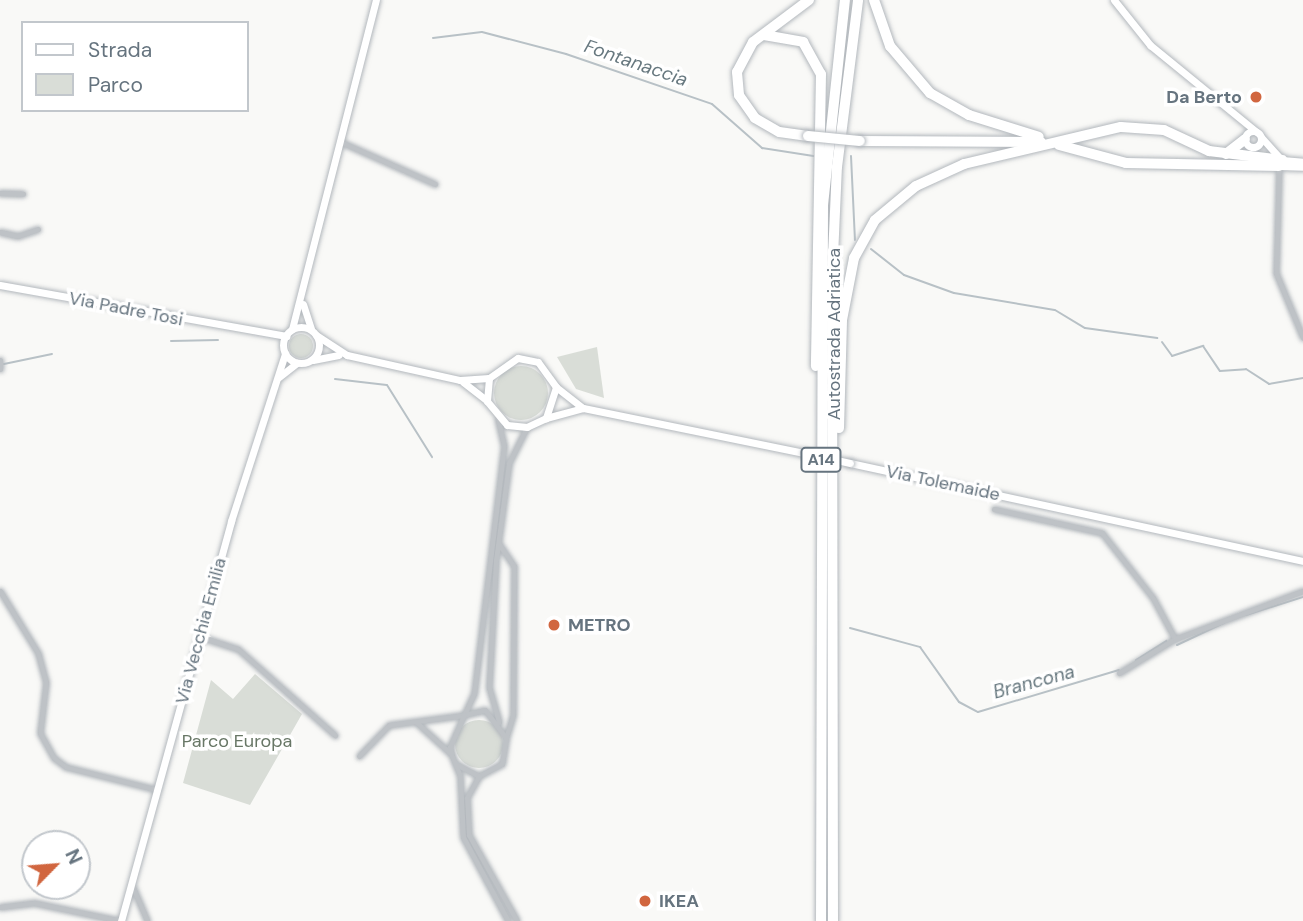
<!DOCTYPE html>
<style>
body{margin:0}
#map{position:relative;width:1303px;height:921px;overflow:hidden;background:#f9f9f7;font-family:"DM Sans",sans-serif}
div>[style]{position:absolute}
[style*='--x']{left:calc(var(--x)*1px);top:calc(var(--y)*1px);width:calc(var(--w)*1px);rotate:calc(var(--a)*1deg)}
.green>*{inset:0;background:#d9ddd7}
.round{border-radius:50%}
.stream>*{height:2px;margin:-1px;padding:0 1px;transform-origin:1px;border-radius:1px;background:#b8c1c6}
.roads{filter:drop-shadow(0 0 2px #b3b8bd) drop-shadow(0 0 2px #b3b8bd)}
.street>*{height:5px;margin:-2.5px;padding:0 2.5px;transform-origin:2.5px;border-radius:2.5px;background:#bec2c6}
.secondary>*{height:7px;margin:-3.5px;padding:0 3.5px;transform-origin:3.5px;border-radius:3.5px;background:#fff}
.secondary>.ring{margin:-3.5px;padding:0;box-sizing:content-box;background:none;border:7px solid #fff;border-radius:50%}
.highway>*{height:10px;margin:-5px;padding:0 5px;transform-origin:5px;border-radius:5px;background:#fff}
.bridges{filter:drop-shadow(0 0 2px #b3b8bd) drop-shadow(0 0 2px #b3b8bd)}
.secondary-bridge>*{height:7px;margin:-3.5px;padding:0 3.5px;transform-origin:3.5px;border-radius:3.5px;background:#fff}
.highway-bridge>*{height:10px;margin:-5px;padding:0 5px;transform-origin:5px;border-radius:5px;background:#fff}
.dots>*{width:19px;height:19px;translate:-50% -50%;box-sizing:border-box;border:4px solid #fff;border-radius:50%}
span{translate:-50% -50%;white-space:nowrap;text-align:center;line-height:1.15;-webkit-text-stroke:7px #fff;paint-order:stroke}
.shield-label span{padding:2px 5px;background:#fff;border:2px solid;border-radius:5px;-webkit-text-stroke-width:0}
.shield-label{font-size:16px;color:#66747f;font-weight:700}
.poi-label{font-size:18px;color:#66747f;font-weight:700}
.right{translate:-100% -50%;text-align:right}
.left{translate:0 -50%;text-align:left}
.street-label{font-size:18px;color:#66747f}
.park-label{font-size:18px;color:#687766}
.water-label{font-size:19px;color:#67787f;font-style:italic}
.legend{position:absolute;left:21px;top:21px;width:228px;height:91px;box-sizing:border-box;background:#fff;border:2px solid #c2c7cc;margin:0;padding:9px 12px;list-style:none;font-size:21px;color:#66747f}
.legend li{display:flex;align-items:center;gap:14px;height:35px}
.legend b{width:35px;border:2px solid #c2c7cc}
.north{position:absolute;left:21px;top:830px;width:70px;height:70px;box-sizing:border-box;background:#fff;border:2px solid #c2c7cc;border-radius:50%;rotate:65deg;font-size:19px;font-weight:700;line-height:28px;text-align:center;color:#66747f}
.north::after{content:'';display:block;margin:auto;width:24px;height:32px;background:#d1663f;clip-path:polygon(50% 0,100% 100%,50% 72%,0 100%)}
</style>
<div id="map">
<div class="green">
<i class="round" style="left:289px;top:334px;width:24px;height:24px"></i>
<i style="clip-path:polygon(597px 347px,604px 398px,576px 389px,557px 357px)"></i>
<i class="round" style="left:494px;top:366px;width:54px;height:54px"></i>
<i style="clip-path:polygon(255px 674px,302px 714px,250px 805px,183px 783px,211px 680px,233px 699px)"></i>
<i class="round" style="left:455px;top:720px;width:48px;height:48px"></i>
</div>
<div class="stream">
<i style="--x:433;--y:38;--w:49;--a:-7"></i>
<i style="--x:482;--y:32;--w:87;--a:14.7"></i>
<i style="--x:566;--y:54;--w:154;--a:18.9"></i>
<i style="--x:712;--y:104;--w:67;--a:41.3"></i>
<i style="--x:762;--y:148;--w:52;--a:8.9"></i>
<i style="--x:851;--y:156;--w:84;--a:87.3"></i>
<i style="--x:871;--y:249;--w:42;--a:38.2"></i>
<i style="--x:904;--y:275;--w:53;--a:19.8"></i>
<i style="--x:954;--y:293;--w:102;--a:9.6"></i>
<i style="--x:1055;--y:310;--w:35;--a:31"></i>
<i style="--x:1085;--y:328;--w:73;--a:7.9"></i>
<i style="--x:171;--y:341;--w:47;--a:-1.2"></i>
<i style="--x:1162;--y:342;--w:17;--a:54"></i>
<i style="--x:1172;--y:356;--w:33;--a:-18"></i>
<i style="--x:1203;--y:346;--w:30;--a:56"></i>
<i style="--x:1220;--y:371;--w:26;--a:-4"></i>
<i style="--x:1246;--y:369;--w:27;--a:33"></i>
<i style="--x:1269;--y:384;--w:35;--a:-10"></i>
<i style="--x:4;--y:364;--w:49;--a:-11.8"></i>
<i style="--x:335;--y:379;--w:52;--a:6.6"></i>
<i style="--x:387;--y:385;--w:85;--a:58"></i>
<i style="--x:1246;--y:615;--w:60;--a:-17.5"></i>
<i style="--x:850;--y:628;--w:73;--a:15.2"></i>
<i style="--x:920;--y:647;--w:67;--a:54.7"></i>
<i style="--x:959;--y:702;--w:21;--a:28"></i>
<i style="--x:978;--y:712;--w:147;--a:-16.6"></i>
<i style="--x:1177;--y:645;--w:52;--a:-25.1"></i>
<i style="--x:1136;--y:660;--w:36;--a:-32"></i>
</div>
<div class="roads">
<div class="street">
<i style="--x:341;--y:142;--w:103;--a:24.1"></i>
<i style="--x:1279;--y:166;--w:107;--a:91.6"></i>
<i style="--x:1276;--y:273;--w:70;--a:67.4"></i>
<i style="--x:0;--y:193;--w:23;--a:2"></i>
<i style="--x:0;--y:232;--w:18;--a:13"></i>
<i style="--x:18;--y:236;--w:21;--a:-19"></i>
<i style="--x:0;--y:360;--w:9;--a:90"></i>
<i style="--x:994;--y:509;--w:111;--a:12.5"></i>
<i style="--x:1102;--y:533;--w:83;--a:51.9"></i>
<i style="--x:1153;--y:598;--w:47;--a:61.8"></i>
<i style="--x:499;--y:544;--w:27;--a:56"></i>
<i style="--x:514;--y:566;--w:149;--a:90.4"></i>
<i style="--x:513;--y:715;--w:24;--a:107"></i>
<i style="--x:0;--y:591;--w:73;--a:58.5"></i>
<i style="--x:38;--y:653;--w:30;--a:75"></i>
<i style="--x:46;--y:682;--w:51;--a:96.7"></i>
<i style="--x:40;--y:733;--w:29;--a:61"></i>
<i style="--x:54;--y:758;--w:15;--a:37"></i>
<i style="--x:66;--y:767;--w:95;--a:14"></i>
<i style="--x:201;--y:637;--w:39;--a:18"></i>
<i style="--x:238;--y:649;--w:130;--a:41.6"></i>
<i style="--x:1119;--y:673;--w:66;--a:-31.3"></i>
<i style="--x:1175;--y:639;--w:137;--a:-20.6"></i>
<i style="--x:499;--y:722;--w:35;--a:-106"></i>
<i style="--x:489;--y:688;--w:128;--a:-86.9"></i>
<i style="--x:496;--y:560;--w:98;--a:-82.4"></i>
<i style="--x:509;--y:463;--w:40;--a:-63.4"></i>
<i style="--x:417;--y:723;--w:45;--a:42.3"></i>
<i style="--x:359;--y:756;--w:43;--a:-45.9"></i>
<i style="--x:389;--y:725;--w:76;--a:-7.6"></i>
<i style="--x:464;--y:715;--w:23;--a:-65"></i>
<i style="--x:474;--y:694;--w:250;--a:-83.1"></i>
<i style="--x:504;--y:446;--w:28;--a:-103"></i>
<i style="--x:456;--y:764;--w:26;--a:28"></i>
<i style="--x:479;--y:776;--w:26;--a:-28"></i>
<i style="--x:502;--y:764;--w:26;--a:-81"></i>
<i style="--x:506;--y:738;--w:35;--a:-127"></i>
<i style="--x:485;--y:710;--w:22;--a:167"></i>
<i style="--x:464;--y:715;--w:35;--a:114"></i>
<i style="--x:450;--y:747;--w:9;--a:77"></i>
<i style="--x:452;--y:756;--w:22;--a:68"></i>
<i style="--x:460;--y:776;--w:61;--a:87.2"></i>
<i style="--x:463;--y:837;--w:95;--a:61.8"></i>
<i style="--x:479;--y:776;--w:25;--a:119"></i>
<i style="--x:467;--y:798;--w:37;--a:87"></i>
<i style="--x:469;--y:835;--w:98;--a:60.8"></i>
<i style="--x:132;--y:885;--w:39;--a:67"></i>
<i style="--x:0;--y:907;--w:35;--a:-7"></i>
<i style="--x:35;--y:903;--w:88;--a:11.8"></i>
</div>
<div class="secondary">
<i style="--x:1114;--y:0;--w:58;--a:51.3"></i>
<i style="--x:1150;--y:45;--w:139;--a:39.2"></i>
<i class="ring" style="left:1245px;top:131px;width:9px;height:9px"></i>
<i style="--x:1261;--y:137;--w:31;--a:48"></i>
<i style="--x:1282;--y:160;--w:21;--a:5"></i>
<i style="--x:1279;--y:166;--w:24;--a:2"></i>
<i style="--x:0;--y:285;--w:291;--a:10.1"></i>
<i style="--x:303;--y:304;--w:26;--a:72"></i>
<i class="ring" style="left:283px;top:327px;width:29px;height:29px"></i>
<i style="--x:292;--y:329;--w:340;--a:-75.7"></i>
<i style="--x:316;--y:335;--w:37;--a:33"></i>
<i style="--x:347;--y:355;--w:116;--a:12.5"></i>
<i style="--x:460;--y:380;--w:29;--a:-4"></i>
<i style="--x:313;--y:360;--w:26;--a:-11"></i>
<i style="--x:279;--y:377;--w:23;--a:-38"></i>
<i style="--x:463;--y:382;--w:29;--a:38"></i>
<i style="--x:556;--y:387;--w:33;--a:108"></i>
<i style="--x:546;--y:418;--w:21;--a:155"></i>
<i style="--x:527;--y:427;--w:20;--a:-174"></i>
<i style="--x:507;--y:425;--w:31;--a:-130"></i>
<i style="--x:487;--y:401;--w:23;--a:-85"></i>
<i style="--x:489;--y:378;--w:35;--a:-35"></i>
<i style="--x:518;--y:358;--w:20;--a:11"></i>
<i style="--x:538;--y:362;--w:31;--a:54"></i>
<i style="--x:556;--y:387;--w:34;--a:38"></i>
<i style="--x:546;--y:418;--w:38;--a:-15"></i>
<i style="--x:583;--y:408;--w:227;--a:11.5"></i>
<i style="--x:850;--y:463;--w:463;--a:12.2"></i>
<i style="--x:121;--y:921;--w:415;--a:-74.6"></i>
<i style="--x:231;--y:521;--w:176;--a:-72.1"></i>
</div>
<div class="highway">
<i style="--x:874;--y:0;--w:49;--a:70.8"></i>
<i style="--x:890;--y:46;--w:62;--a:49.6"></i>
<i style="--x:930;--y:93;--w:45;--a:29.4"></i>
<i style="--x:969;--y:115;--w:73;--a:17.4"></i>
<i style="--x:764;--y:35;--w:40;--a:10"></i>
<i style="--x:803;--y:42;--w:37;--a:61"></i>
<i style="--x:821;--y:74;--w:292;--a:91"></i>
<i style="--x:808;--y:136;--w:29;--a:-172"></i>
<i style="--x:779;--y:132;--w:28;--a:-150"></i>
<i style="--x:755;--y:118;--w:28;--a:-125"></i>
<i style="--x:739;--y:95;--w:23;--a:-95"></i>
<i style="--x:737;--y:72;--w:34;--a:-62"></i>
<i style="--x:753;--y:42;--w:70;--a:-36.9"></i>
<i style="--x:860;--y:141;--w:181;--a:0.3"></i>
<i style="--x:1059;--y:145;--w:69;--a:15"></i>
<i style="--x:1126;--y:163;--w:153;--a:1.1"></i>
<i style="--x:1226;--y:154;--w:24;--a:-38"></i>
<i style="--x:839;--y:428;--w:108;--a:-88.4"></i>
<i style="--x:842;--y:320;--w:63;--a:-79"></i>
<i style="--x:854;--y:258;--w:43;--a:-61.1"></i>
<i style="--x:875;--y:220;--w:53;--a:-39.7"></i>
<i style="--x:916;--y:186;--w:53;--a:-24.6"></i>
<i style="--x:964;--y:164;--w:161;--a:-13.3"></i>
<i style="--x:1121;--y:127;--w:43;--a:4"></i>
<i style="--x:1164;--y:130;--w:50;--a:25"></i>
<i style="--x:1209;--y:151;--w:74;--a:7"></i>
<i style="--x:821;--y:921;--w:716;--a:-89.84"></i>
<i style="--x:823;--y:205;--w:206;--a:-83.9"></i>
<i style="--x:833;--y:921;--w:641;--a:-90.09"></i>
<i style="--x:832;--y:280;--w:113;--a:-87.5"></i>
<i style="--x:837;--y:167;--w:168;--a:-82.8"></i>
</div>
</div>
<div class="bridges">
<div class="secondary-bridge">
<i style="--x:805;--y:453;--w:46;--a:12.5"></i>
</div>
<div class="highway-bridge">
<i style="--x:808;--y:136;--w:52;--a:5.5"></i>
</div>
</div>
<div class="dots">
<i style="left:1256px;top:97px;background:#d1663f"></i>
<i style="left:554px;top:625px;background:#d1663f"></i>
<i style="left:645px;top:901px;background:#d1663f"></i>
</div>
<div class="shield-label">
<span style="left:821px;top:460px">A14</span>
</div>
<div class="poi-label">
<span class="right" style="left:1242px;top:97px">Da Berto</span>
<span class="left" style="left:568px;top:625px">METRO</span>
<span class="left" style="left:659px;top:901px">IKEA</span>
</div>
<div class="street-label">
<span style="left:126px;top:309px;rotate:11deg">Via Padre Tosi</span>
<span style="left:834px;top:334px;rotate:-90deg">Autostrada Adriatica</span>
<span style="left:943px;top:483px;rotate:12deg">Via Tolemaide</span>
<span style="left:201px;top:631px;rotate:-75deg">Via Vecchia Emilia</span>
</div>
<div class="park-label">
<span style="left:237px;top:741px">Parco Europa</span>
</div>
<div class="water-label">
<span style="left:636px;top:63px;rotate:19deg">Fontanaccia</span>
<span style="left:1034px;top:682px;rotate:-15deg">Brancona</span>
</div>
<ul class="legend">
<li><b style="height:9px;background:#fff"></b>Strada</li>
<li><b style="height:19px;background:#d9ddd7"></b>Parco</li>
</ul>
<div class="north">N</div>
</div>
